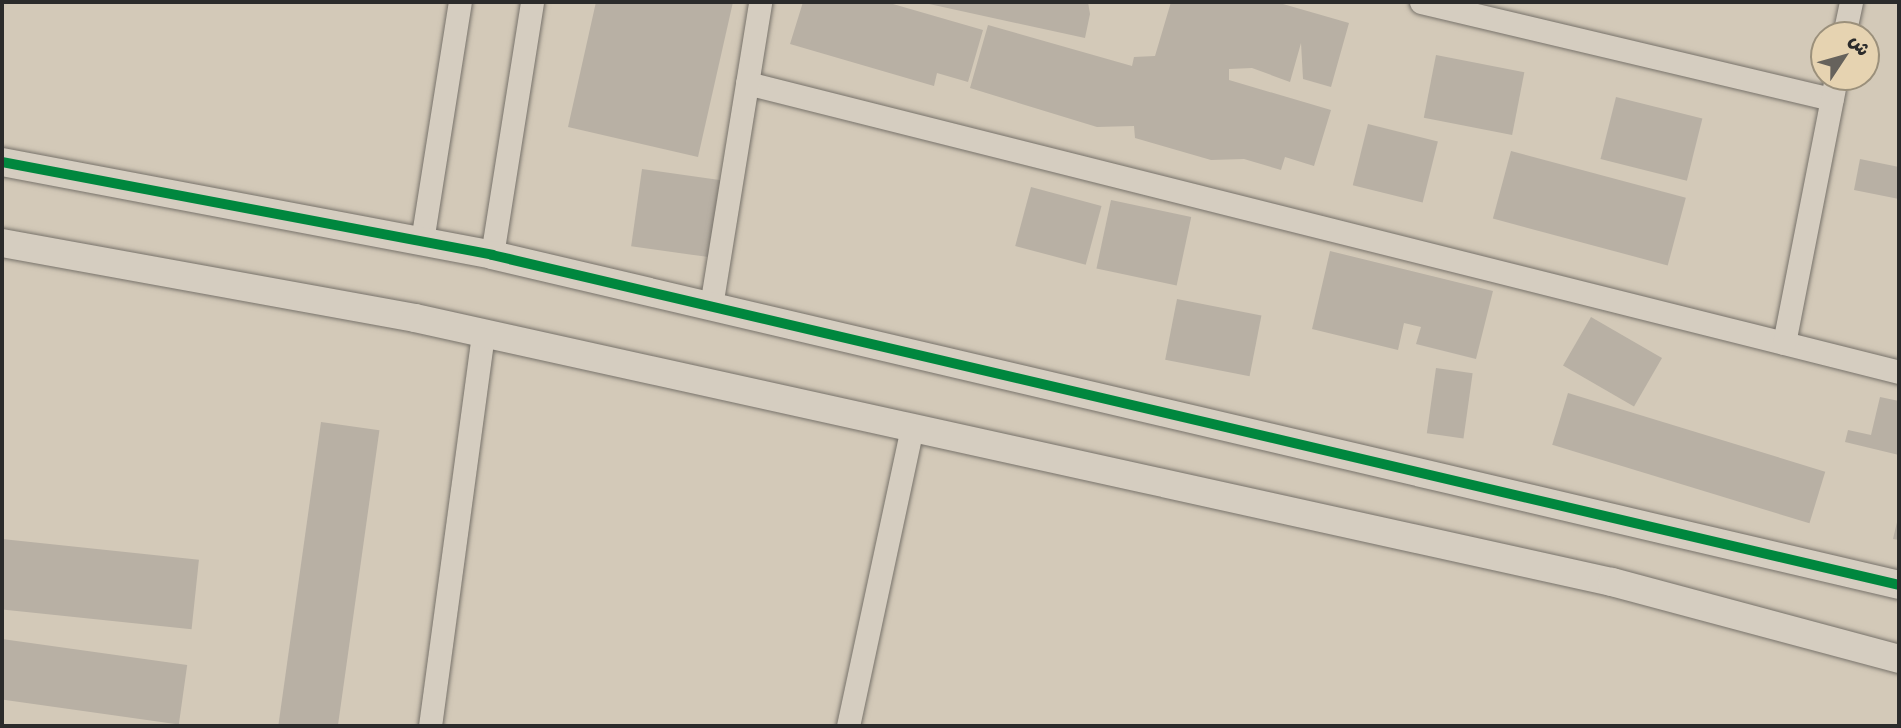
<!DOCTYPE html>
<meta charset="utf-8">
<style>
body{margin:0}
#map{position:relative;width:1901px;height:728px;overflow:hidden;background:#d3c9b8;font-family:"Patrick Hand","Playpen Sans Arabic",sans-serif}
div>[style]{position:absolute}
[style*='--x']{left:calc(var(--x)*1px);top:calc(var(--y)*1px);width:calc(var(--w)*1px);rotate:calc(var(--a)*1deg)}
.building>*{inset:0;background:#b8b0a4;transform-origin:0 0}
.roads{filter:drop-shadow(0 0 2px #77726a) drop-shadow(0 0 2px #77726a)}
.minor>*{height:23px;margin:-11.5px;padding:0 11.5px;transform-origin:11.5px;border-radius:11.5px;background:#d5cdc0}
.tertiary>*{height:28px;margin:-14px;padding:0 14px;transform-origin:14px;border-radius:14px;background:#d5cdc0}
.cycleway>*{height:10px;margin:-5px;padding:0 5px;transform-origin:5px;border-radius:5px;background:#00873e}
span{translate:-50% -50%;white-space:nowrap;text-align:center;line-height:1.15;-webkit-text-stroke:5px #e6d3b1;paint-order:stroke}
.frame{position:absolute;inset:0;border:4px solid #2b2b2b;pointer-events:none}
.north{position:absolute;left:1810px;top:21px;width:70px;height:70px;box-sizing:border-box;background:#e6d3b1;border:2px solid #9b907b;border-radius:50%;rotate:54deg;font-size:19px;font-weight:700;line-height:28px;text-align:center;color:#2b2b2b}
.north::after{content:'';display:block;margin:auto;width:24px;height:32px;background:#66625c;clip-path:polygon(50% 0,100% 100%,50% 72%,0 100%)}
</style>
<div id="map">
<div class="building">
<i style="clip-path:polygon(596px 2px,733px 2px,698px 157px,568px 127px)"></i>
<i style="clip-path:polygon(803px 2px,886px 2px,983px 30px,968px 82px,937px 73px,934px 86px,790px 44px)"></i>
<i style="clip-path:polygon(920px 2px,1088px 2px,1090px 14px,1085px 38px)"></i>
<i style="clip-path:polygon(1171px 2px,1276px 2px,1349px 23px,1331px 87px,1303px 79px,1301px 43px,1290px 82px,1252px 68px,1229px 69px,1229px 80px,1331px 110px,1314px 166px,1285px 157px,1281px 170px,1244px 159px,1211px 160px,1135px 138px,1134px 126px,1097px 127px,970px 88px,988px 25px,1132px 66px,1134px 57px,1155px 56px)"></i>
<i style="left:1436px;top:55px;width:90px;height:64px;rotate:11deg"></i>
<i style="left:1616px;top:97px;width:89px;height:64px;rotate:14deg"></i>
<i style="left:1368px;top:124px;width:72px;height:63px;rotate:14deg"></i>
<i style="left:1511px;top:151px;width:181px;height:70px;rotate:15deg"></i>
<i style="clip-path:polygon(1860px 159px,1899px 167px,1899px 199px,1854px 190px)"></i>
<i style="left:642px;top:169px;width:80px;height:78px;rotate:8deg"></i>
<i style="left:1031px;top:187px;width:73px;height:61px;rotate:15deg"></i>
<i style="left:1111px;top:200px;width:82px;height:70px;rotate:12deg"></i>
<i style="clip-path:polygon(1330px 251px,1493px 291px,1476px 359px,1416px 344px,1421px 327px,1404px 323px,1398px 350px,1312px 329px)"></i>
<i style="left:1177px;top:299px;width:86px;height:62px;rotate:11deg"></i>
<i style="left:1591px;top:317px;width:82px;height:56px;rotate:30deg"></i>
<i style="left:1436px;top:368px;width:37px;height:66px;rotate:8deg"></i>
<i style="left:1568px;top:393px;width:269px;height:54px;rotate:17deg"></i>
<i style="clip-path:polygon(1880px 397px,1899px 401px,1899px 455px,1845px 442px,1848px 430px,1871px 435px)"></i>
<i style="left:321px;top:422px;width:59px;height:306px;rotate:8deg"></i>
<i style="clip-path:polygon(1898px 518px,1899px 518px,1899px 540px,1893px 539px)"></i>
<i style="left:2px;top:539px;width:198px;height:70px;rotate:6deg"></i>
<i style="left:2px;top:639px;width:187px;height:60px;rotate:8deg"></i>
</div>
<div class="roads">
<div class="minor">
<i style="--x:1421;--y:2;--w:422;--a:13.3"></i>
<i style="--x:1844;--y:35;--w:34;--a:-78"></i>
<i style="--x:747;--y:83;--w:1188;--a:14.08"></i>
<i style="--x:422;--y:241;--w:242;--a:-81"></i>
<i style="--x:492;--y:255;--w:256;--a:-81"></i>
<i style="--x:711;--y:306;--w:308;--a:-80.8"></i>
<i style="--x:1784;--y:343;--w:271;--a:-78.9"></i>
<i style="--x:430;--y:726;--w:397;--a:-82.3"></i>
<i style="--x:848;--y:726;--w:305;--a:-77.9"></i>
</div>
<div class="tertiary">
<i style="--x:2;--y:162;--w:499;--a:10.7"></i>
<i style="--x:492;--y:255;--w:1445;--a:13.2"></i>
<i style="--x:2;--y:243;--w:420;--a:10.3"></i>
<i style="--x:415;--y:318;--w:1226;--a:12.44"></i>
<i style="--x:1612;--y:582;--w:297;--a:15"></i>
</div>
</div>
<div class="cycleway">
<i style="--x:2;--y:162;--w:499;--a:10.7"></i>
<i style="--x:492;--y:255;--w:1445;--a:13.2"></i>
</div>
<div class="frame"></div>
<div class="north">ش</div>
</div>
